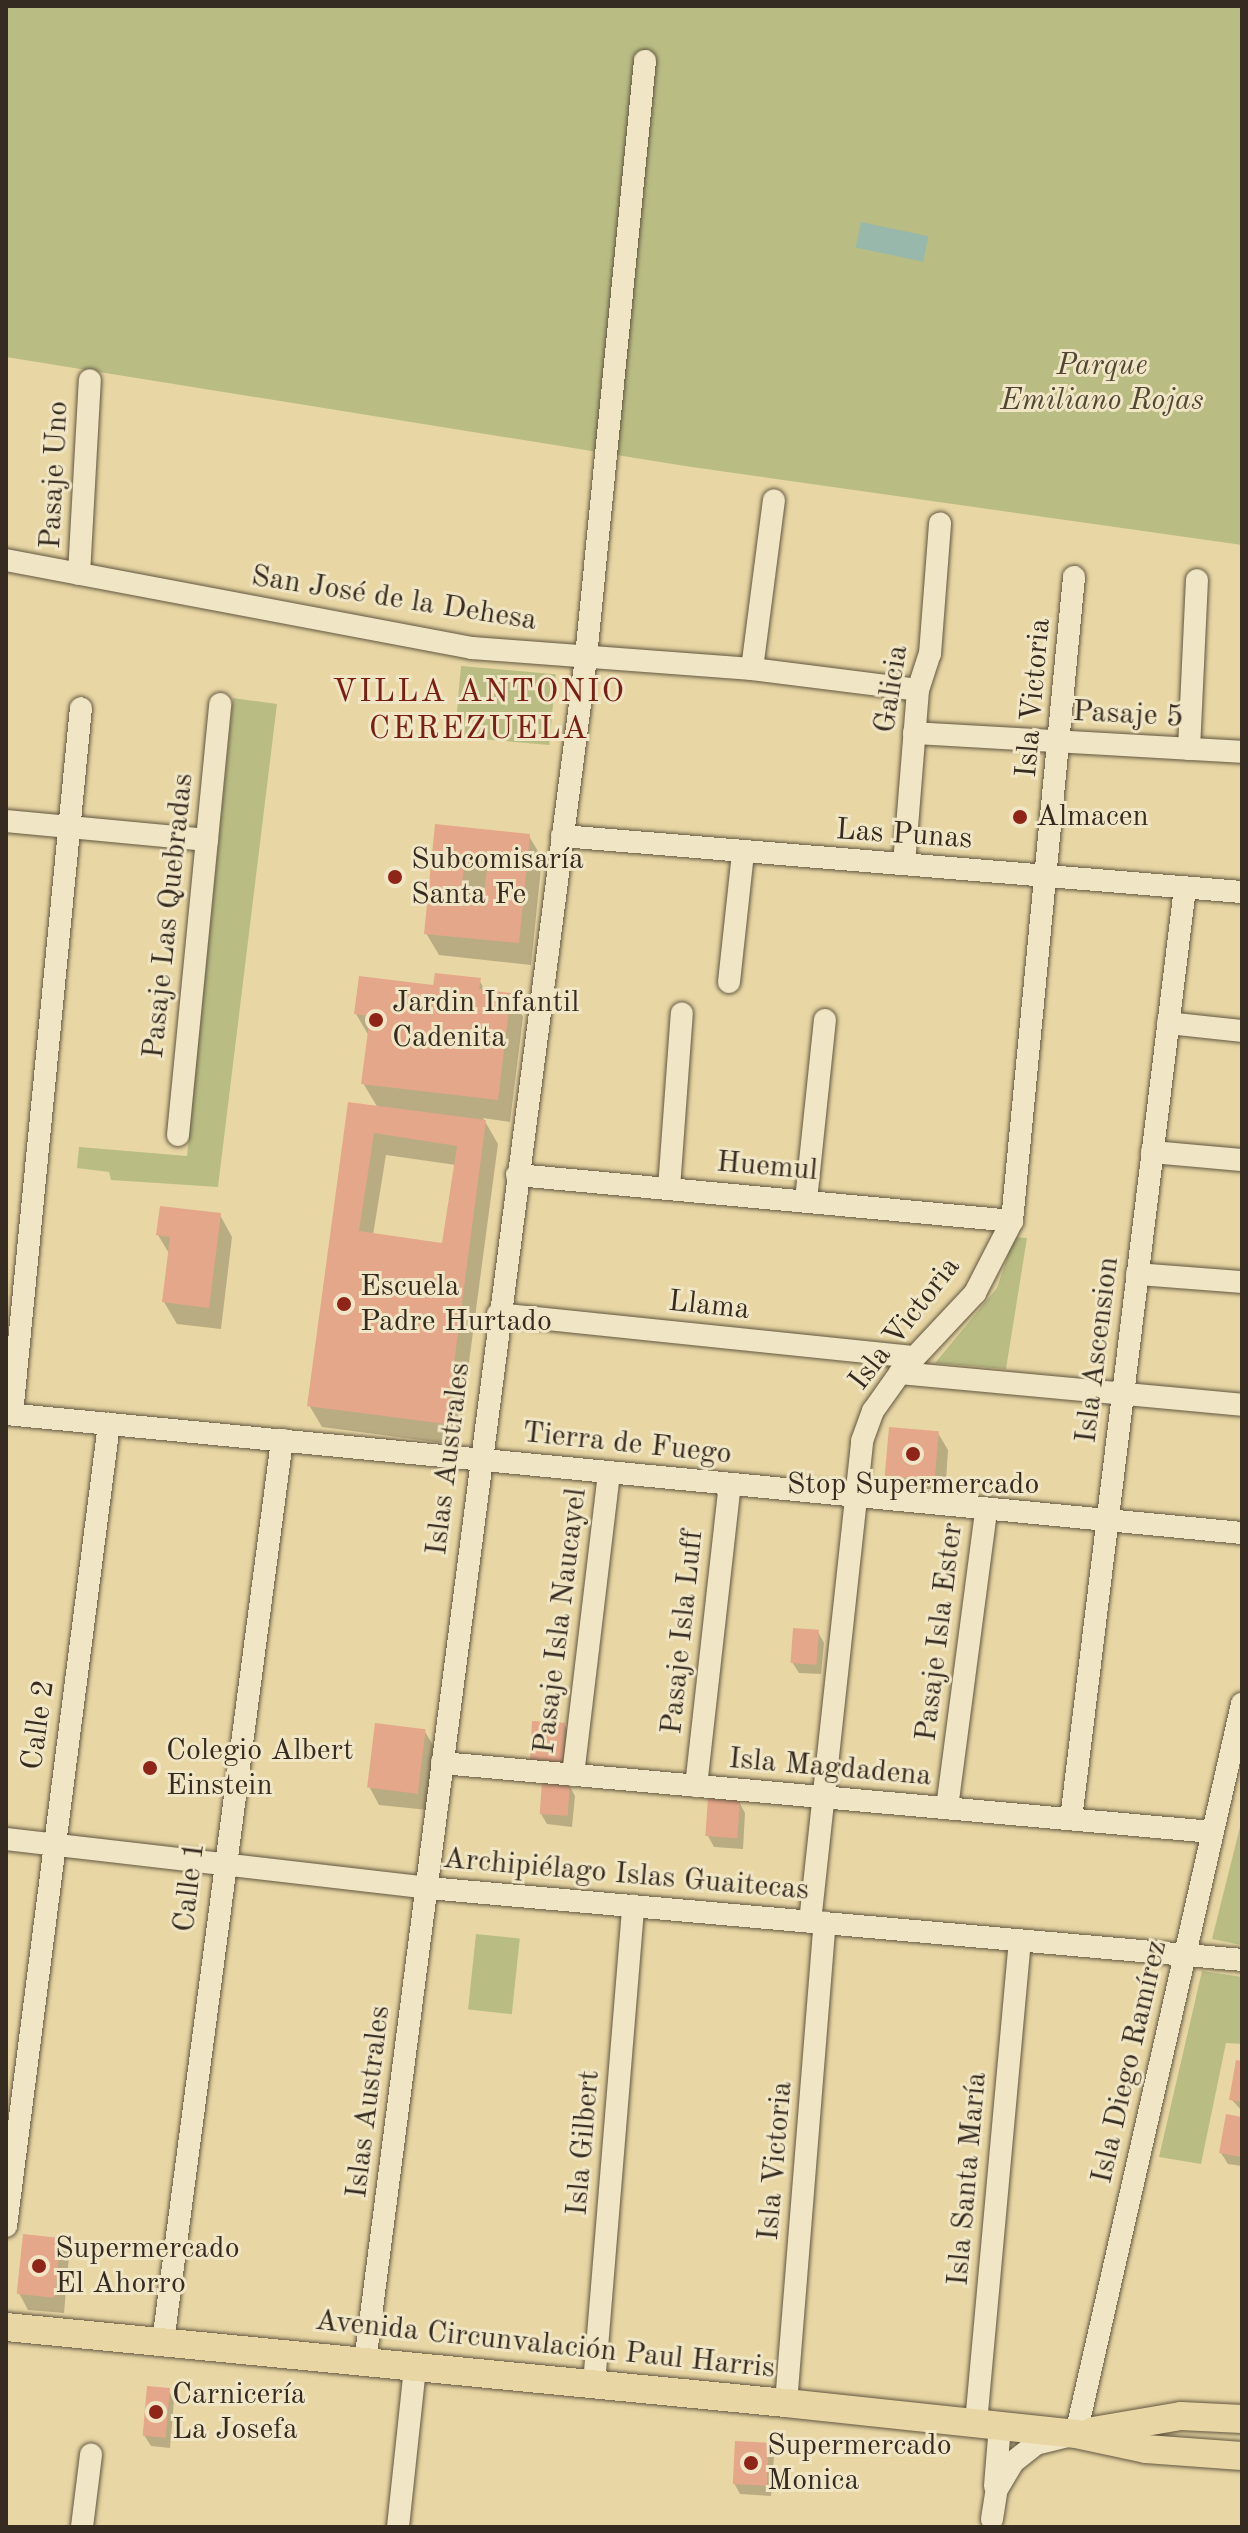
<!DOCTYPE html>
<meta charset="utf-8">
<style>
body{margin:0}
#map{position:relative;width:1248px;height:2533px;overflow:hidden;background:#e8d7a4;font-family:"Old Standard TT",serif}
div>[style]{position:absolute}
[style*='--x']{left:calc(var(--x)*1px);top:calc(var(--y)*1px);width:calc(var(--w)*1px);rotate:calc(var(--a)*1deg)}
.green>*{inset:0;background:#b9bd84;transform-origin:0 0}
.water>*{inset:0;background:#98b8ac;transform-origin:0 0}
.shadow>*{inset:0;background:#0003}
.building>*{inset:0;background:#e5a78a;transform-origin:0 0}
.roads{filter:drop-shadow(0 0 2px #625641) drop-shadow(0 0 2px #625641)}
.minor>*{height:22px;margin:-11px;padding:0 11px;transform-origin:11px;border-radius:11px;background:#f0e5c4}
.major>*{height:28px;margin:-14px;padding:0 14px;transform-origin:14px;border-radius:14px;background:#e8d7a4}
.dots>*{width:22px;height:22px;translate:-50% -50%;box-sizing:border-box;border:4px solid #f0e5c4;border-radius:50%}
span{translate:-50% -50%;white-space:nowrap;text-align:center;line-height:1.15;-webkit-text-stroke:6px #f0e5c4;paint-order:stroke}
.park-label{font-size:30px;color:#4f4834;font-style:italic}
.street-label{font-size:30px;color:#352b20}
.poi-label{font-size:30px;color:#352b20}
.left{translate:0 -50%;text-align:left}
.neighbourhood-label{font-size:32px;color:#7a1f14;letter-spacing:2px}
.frame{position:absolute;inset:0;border:8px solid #352b20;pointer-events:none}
</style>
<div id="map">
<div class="green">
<i style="clip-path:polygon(6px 6px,1242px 6px,1242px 545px,685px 466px,6px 357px)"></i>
<i style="left:461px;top:666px;width:95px;height:71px;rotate:5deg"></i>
<i style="clip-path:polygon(233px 698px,277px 704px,218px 1187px,111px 1180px,109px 1172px,77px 1168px,79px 1147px,187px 1156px)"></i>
<i style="clip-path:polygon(1014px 1237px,1027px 1238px,1006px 1369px,935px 1363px,997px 1288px)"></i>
<i style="clip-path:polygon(1242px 1819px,1242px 1940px,1241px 1945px,1212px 1939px)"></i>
<i style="left:476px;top:1934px;width:44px;height:76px;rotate:6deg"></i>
<i style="clip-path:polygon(1202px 1971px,1242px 1977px,1242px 2044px,1226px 2043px,1201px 2164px,1159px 2157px)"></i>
</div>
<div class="water">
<i style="left:861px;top:222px;width:69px;height:26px;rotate:12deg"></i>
</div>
<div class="shadow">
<i style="clip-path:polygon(evenodd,437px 826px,529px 836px,542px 858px,531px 965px,439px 955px,426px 933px,437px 826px,475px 887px,487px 888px,485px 907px,473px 906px,475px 887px)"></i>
<i style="clip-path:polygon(evenodd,479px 980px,486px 992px,510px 994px,523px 1017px,510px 1122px,483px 1118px,498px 1144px,458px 1445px,322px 1427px,309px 1405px,378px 1108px,363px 1083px,369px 1036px,356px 1014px,435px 987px,479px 980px,386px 1155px,456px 1165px,443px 1246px,373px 1235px,386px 1155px)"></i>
<i style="clip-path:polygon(220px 1215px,232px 1237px,221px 1329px,177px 1324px,164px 1302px,170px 1255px,158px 1235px)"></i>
<i style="clip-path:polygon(938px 1433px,948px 1450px,945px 1496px,897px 1492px,888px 1476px)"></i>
<i style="clip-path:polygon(818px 1632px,824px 1643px,821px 1674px,799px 1673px,792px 1662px)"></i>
<i style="clip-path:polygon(564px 1724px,570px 1735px,568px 1772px,538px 1770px,532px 1759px)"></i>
<i style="clip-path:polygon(424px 1730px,434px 1747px,428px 1810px,379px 1805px,370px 1788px)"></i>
<i style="clip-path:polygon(569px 1785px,575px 1796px,572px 1827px,547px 1824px,541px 1814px)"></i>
<i style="clip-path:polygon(739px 1802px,745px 1813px,743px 1849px,714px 1847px,708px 1836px)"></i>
<i style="clip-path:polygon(1242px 2063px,1242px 2111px,1231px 2099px)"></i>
<i style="clip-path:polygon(1242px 2119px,1242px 2166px,1228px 2164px,1221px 2153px)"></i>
<i style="clip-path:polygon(60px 2240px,69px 2256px,64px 2313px,28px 2310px,19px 2293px)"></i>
<i style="clip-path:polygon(168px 2390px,174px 2400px,170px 2448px,151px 2446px,144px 2435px)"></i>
<i style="clip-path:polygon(768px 2445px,774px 2456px,771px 2496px,740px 2494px,734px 2483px)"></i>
</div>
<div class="building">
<i style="clip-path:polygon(evenodd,435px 824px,530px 834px,519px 943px,424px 934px,435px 824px,464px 866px,487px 868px,483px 905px,460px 903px,464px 866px)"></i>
<i style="clip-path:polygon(435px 973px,481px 978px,479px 989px,511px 993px,498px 1100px,361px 1084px,370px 1016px,354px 1014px,359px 976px,433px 985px)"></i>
<i style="clip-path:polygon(evenodd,348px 1102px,486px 1120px,446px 1424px,307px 1406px,348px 1102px,374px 1133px,457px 1146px,442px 1243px,359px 1231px,374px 1133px)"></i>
<i style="clip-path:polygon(160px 1206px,221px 1213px,209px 1308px,162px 1302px,170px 1237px,156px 1235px)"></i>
<i style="left:889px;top:1427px;width:50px;height:49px;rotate:5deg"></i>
<i style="left:793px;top:1628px;width:26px;height:35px;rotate:4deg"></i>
<i style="left:532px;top:1721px;width:33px;height:39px;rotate:3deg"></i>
<i style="left:375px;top:1723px;width:51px;height:65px;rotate:7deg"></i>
<i style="left:542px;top:1781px;width:28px;height:33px;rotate:4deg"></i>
<i style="left:708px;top:1798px;width:32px;height:38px;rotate:4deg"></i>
<i style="clip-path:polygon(1236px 2060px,1242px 2061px,1242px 2102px,1229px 2100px)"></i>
<i style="clip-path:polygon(1226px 2114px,1242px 2117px,1242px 2157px,1219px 2153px)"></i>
<i style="left:23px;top:2234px;width:38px;height:60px;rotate:6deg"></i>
<i style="left:147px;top:2386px;width:23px;height:50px;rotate:5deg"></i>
<i style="left:735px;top:2441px;width:34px;height:43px;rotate:3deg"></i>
</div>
<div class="roads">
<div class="minor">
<i style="--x:6;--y:560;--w:474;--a:10.7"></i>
<i style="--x:472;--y:648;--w:281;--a:4.3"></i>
<i style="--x:752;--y:669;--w:167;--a:7.2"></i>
<i style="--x:79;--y:574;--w:194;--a:-86.8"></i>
<i style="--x:752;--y:669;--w:170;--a:-82.6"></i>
<i style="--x:914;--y:733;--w:329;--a:3.3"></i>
<i style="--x:1189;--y:749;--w:169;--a:-87.3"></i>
<i style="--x:6;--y:821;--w:202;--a:5.4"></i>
<i style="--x:562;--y:836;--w:682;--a:4.71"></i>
<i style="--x:904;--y:864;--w:175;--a:-85.4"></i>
<i style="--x:918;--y:690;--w:38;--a:-72"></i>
<i style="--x:930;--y:654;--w:131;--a:-85.6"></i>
<i style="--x:729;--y:982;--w:129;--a:-83.8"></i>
<i style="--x:1168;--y:1023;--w:74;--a:6.2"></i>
<i style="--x:178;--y:1135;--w:433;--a:-84.4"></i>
<i style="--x:1152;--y:1152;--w:90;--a:5.1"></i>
<i style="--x:517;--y:1175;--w:497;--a:5.3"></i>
<i style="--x:669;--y:1188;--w:175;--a:-85.8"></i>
<i style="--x:806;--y:1200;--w:181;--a:-84"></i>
<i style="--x:1137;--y:1274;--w:105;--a:4.4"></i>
<i style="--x:498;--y:1314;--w:418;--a:5.9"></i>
<i style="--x:900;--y:1373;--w:343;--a:5.3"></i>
<i style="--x:6;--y:1414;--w:1242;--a:5.5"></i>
<i style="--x:12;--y:1414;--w:709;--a:-84.42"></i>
<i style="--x:442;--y:1763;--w:773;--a:5.12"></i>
<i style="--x:573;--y:1775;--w:304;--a:-83.2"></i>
<i style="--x:696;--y:1786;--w:303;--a:-83.6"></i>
<i style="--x:947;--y:1808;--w:301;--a:-82.5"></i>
<i style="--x:1071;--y:1819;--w:938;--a:-83.02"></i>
<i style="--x:6;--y:1839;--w:425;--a:6.6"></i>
<i style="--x:428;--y:1888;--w:817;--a:5.05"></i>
<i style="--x:810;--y:1922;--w:484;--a:-83.8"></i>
<i style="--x:862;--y:1441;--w:32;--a:-70"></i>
<i style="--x:873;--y:1411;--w:47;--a:-54.6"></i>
<i style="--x:900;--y:1373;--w:110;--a:-46.8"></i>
<i style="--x:975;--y:1293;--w:81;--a:-62.8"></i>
<i style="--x:1012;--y:1221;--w:647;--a:-84.5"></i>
<i style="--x:6;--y:2226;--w:809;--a:-82.68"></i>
<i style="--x:163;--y:2342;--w:910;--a:-82.48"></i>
<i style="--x:365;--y:2362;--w:1719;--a:-82.61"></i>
<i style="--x:586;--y:657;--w:599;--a:-84.35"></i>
<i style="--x:594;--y:2384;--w:480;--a:-85.3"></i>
<i style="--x:786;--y:2403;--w:482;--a:-85.4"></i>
<i style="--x:976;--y:2423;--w:484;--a:-84.8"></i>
<i style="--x:995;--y:2486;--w:61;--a:-85.3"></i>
<i style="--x:992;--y:2519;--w:30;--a:-81"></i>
<i style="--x:997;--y:2489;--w:31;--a:-59"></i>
<i style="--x:1013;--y:2462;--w:29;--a:-38"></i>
<i style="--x:1036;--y:2444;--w:41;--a:-14"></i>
<i style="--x:1076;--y:2434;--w:749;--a:-77.19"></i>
<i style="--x:82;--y:2527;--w:73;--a:-82.9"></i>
<i style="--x:398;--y:2527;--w:161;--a:-83.9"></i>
</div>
<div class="major">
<i style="--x:6;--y:2327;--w:784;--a:5.57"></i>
<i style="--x:786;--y:2403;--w:292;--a:6.1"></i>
<i style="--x:1076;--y:2434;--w:72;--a:12.1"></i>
<i style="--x:1146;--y:2449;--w:96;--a:4.2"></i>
<i style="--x:1093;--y:2431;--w:89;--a:-9.7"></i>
<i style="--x:1181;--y:2416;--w:61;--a:2.8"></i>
</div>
</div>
<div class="dots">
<i style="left:1020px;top:817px;background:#8f2418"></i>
<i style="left:395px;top:877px;background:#8f2418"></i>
<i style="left:376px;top:1020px;background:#8f2418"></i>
<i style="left:344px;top:1304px;background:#8f2418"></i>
<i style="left:913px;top:1454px;background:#8f2418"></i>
<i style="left:150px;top:1768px;background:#8f2418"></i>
<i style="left:39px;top:2266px;background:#8f2418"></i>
<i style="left:156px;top:2412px;background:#8f2418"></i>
<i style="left:751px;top:2463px;background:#8f2418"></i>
</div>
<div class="park-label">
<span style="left:1102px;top:383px">Parque<br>Emiliano Rojas</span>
</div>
<div class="street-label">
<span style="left:55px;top:475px;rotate:-87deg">Pasaje Uno</span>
<span style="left:394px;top:599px;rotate:9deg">San José de la Dehesa</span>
<span style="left:892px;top:689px;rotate:-81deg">Galicia</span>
<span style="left:1034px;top:698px;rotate:-85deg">Isla Victoria</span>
<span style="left:1128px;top:715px;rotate:3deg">Pasaje 5</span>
<span style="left:904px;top:835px;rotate:4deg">Las Punas</span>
<span style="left:169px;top:916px;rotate:-84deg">Pasaje Las Quebradas</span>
<span style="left:767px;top:1167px;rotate:5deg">Huemul</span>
<span style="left:709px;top:1306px;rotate:6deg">Llama</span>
<span style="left:905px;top:1324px;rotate:-52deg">Isla Victoria</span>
<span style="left:1098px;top:1350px;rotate:-83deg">Isla Ascension</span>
<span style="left:627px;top:1444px;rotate:6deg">Tierra de Fuego</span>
<span style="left:449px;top:1459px;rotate:-83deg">Islas Australes</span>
<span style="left:561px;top:1621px;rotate:-83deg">Pasaje Isla Naucayel</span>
<span style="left:683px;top:1632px;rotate:-84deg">Pasaje Isla Luff</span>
<span style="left:940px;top:1632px;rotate:-83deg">Pasaje Isla Ester</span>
<span style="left:39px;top:1725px;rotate:-82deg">Calle 2</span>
<span style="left:830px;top:1768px;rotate:5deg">Isla Magdadena</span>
<span style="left:626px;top:1875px;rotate:5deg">Archipiélago Islas Guaitecas</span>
<span style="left:190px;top:1887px;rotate:-83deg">Calle 1</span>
<span style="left:1130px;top:2062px;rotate:-77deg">Isla Diego Ramírez</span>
<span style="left:369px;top:2102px;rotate:-83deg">Islas Australes</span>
<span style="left:584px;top:2143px;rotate:-85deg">Isla Gilbert</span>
<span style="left:776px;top:2161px;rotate:-85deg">Isla Victoria</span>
<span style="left:968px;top:2179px;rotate:-85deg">Isla Santa María</span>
<span style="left:545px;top:2345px;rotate:6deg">Avenida Circunvalación Paul Harris</span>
</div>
<div class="poi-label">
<span class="left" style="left:1036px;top:817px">Almacen</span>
<span class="left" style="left:411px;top:877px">Subcomisaría<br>Santa Fe</span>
<span class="left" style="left:392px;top:1020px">Jardin Infantil<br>Cadenita</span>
<span class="left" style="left:360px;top:1304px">Escuela<br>Padre Hurtado</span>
<span style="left:913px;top:1485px">Stop Supermercado</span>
<span class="left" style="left:166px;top:1768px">Colegio Albert<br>Einstein</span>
<span class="left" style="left:55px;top:2266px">Supermercado<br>El Ahorro</span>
<span class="left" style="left:172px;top:2412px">Carnicería<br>La Josefa</span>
<span class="left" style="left:767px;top:2463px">Supermercado<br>Monica</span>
</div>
<div class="neighbourhood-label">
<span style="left:479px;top:712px">VILLA ANTONIO<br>CEREZUELA</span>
</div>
<div class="frame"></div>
</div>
